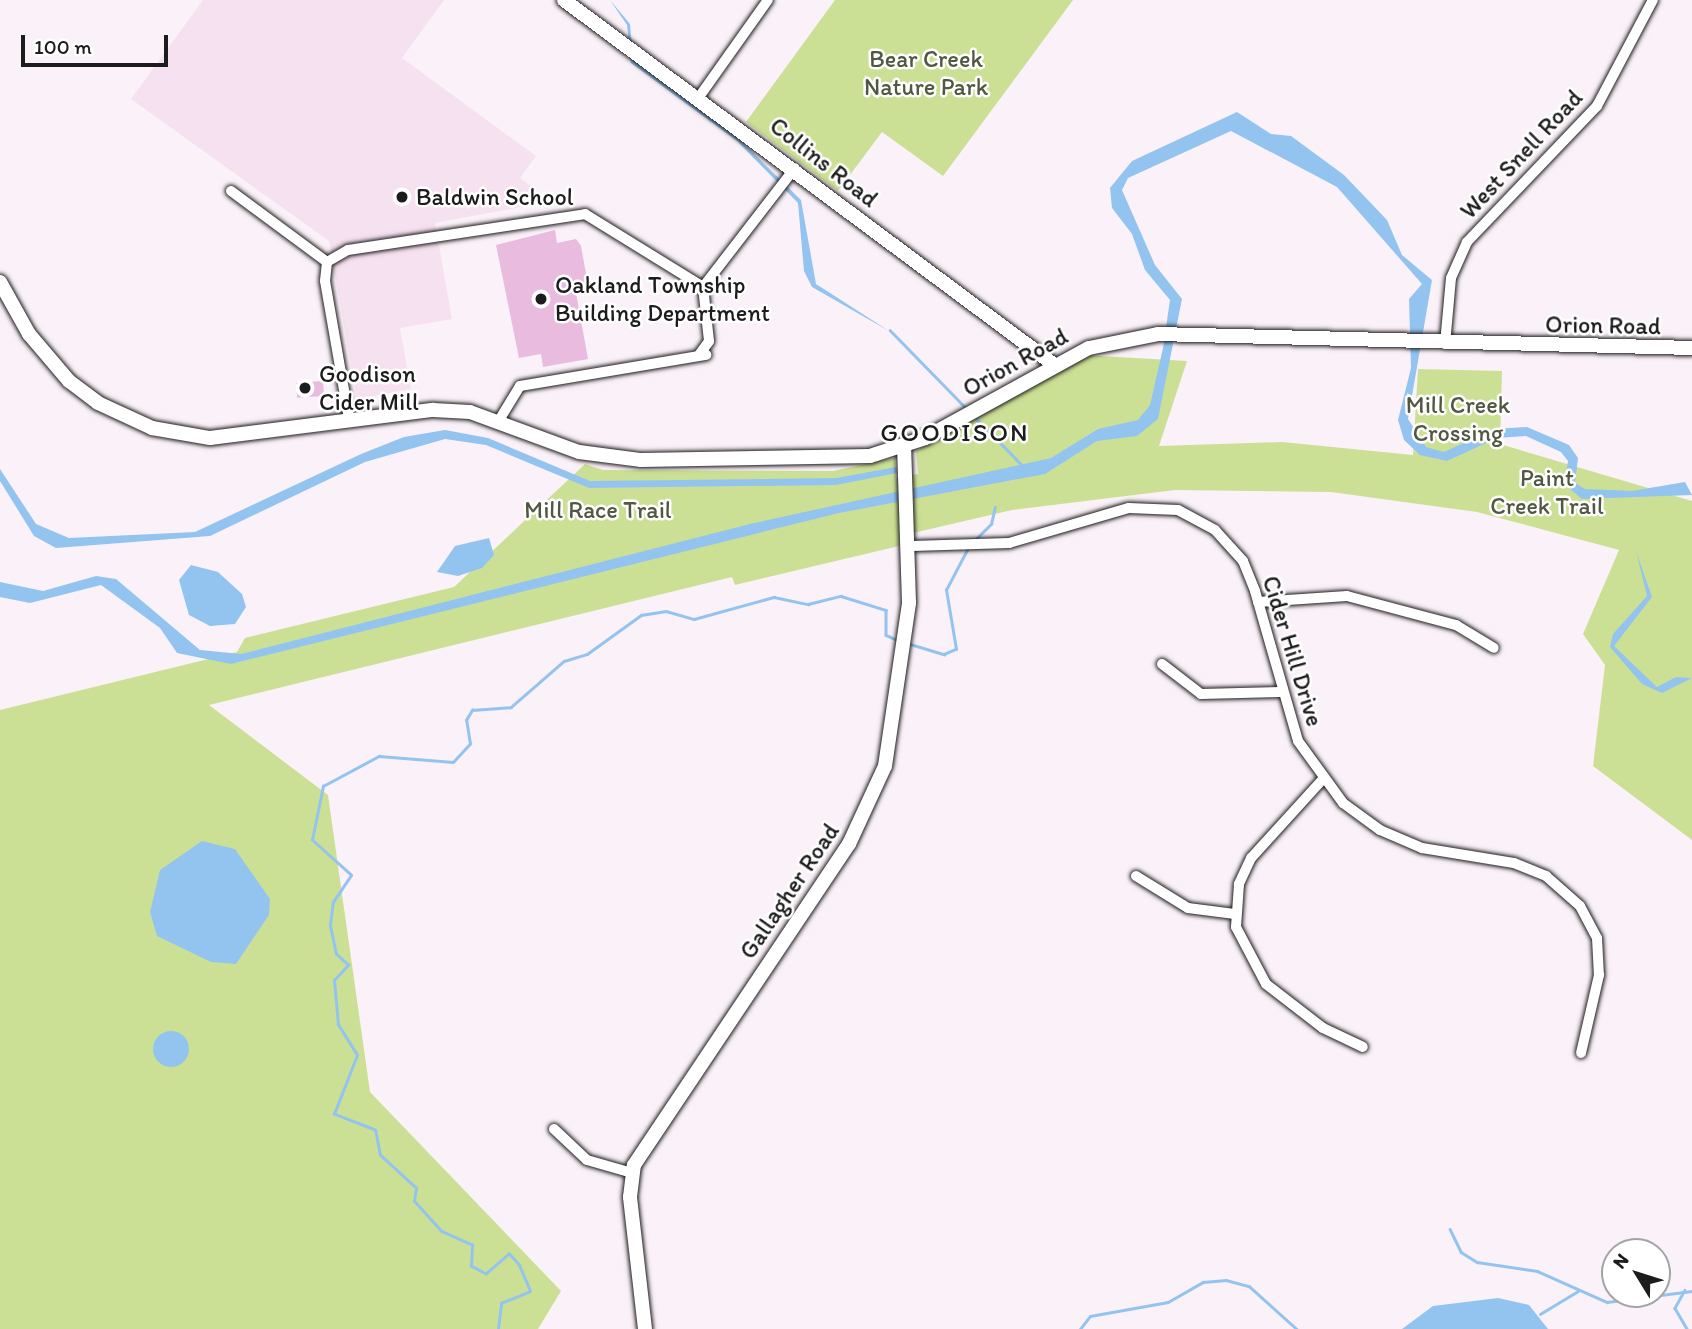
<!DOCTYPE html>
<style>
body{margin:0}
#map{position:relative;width:1692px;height:1329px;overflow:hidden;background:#fbf1f9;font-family:Itim,sans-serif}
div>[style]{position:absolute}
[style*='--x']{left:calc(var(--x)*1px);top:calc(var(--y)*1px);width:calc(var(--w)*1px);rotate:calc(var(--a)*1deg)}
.built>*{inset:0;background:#f6e1f1}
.green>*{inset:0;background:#cce095}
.water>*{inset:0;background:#93c4ef}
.round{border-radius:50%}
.stream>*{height:2.5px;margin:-1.25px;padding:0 1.25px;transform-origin:1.25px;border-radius:1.25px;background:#93c4ef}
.building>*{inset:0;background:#e9bbdf;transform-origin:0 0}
.roads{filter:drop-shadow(0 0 2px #1c1c1c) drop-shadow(0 0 2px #1c1c1c)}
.street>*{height:10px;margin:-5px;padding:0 5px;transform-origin:5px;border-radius:5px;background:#fff}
.secondary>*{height:14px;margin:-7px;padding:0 7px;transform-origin:7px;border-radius:7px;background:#fff}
.dots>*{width:19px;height:19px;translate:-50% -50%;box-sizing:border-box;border:4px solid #fff;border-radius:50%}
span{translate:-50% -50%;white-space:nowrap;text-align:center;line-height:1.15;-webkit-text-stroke:5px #fff;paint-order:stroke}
.park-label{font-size:24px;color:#515740}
.street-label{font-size:24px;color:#1c1c1c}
.poi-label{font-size:24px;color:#1c1c1c}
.left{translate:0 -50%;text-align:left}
.neighbourhood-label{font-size:26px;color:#1c1c1c;letter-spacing:2px}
.north{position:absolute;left:1601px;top:1238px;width:70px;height:70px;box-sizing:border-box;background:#fff;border:2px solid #a4a4a4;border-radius:50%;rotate:308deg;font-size:19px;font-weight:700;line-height:28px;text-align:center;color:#1c1c1c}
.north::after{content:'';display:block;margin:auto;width:24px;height:32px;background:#1c1c1c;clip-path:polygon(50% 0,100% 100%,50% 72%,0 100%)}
.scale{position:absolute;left:21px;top:35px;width:147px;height:32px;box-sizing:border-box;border:4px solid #1c1c1c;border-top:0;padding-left:9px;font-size:21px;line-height:24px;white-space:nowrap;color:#1c1c1c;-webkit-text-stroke:5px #fff;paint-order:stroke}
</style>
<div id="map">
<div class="built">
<i style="clip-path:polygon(203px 0,444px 0,402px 58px,536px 156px,520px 178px,538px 191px,537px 204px,435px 223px,452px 319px,400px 328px,411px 389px,357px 399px,329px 241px,131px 99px)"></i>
</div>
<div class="green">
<i style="clip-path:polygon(835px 0,1073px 0,943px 176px,882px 132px,838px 191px,746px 122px)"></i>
<i style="clip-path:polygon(1083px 355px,1187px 361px,1159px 446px,1282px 442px,1413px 455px,1418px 369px,1502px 371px,1500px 444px,1692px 501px,1692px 840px,1593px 766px,1605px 665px,1583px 634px,1619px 550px,1477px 512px,1331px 492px,1175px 490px,1012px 510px,900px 536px,899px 546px,735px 585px,732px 577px,209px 705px,328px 795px,370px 1092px,561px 1291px,538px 1329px,0 1329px,0 710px,237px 652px,245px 638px,454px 587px,585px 464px,603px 470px,833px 471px,895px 458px,896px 478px,918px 474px,916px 451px)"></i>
</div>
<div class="water">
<i style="clip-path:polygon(610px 0,630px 24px,633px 60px,739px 139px,801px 200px,816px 284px,889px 331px,812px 287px,804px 271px,798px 203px,737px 141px,631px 63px,627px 25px)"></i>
<i style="clip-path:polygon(1237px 112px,1271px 134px,1291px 136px,1344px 175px,1387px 220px,1402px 255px,1432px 280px,1408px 419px,1426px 447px,1444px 452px,1494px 429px,1527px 427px,1569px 445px,1578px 458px,1575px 483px,1585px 489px,1632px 491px,1685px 482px,1692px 495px,1582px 499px,1564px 484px,1568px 461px,1561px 452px,1526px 436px,1497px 438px,1447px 461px,1420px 455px,1404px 440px,1398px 420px,1411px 368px,1409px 299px,1422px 284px,1337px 187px,1231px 131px,1128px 178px,1122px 190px,1155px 265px,1182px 299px,1158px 419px,1137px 436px,1097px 441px,1045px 474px,839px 513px,231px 664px,177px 653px,160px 628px,101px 585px,30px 603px,0 597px,0 582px,43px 591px,96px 576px,116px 579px,200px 650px,241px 654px,750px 524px,1051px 458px,1098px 429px,1138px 420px,1150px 405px,1163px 348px,1170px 300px,1145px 270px,1132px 234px,1112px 208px,1110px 188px,1132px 161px)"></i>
<i style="clip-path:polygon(445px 430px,488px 438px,590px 481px,836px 478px,896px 467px,897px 473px,836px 485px,589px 488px,486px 445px,445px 439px,365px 462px,210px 536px,56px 548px,34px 536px,0 481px,0 469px,36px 524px,69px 538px,195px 532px,361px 454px,404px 437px)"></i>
<i style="clip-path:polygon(489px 538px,494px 555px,482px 568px,458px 576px,437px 572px,455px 546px)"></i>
<i style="clip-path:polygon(1636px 551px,1652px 597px,1614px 646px,1657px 687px,1676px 677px,1692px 678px,1662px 693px,1642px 684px,1610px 647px,1613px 634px,1647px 596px)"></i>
<i style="clip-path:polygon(191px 565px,218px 572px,242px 594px,246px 607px,235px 624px,210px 626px,189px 615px,179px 580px)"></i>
<i style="clip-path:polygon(202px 841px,235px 849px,270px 899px,269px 915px,236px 964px,211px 962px,157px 936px,150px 912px,160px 870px)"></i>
<i class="round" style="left:153px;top:1031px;width:36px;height:36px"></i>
<i style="clip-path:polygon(1498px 1298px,1529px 1305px,1548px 1329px,1402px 1329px,1433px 1306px)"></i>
</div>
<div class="stream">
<i style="--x:890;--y:330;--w:112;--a:45.7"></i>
<i style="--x:975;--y:417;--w:69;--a:45.6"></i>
<i style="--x:975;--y:540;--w:23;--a:-45"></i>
<i style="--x:991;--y:524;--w:17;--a:-77"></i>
<i style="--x:907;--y:643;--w:39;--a:17"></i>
<i style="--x:944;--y:654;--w:13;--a:-23"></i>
<i style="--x:956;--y:649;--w:60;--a:-99.6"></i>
<i style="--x:946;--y:590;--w:47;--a:-62.4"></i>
<i style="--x:1450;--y:1229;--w:25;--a:64"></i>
<i style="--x:1461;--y:1252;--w:19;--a:32"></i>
<i style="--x:1477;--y:1262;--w:61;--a:8.5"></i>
<i style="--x:1537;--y:1271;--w:77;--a:23.9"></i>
<i style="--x:1607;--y:1302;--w:86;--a:-7.4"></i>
<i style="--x:1685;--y:1290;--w:21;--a:119"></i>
<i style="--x:1675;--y:1308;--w:24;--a:60"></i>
<i style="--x:1540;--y:1314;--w:44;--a:-31.2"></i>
<i style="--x:498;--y:1329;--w:26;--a:-83"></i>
<i style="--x:501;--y:1303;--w:31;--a:-22"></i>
<i style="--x:530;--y:1291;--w:28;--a:-113"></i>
<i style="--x:519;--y:1265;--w:15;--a:-132"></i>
<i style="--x:509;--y:1254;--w:30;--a:139"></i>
<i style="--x:486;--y:1274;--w:17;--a:-152"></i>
<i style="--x:471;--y:1266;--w:21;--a:-87"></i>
<i style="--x:472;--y:1245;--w:34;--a:-156"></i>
<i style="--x:441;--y:1231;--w:40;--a:-132"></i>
<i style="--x:414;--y:1201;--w:13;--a:-81"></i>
<i style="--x:416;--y:1188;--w:49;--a:-137.5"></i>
<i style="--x:380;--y:1155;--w:25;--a:-101"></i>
<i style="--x:375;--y:1130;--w:44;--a:-158.7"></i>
<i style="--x:334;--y:1114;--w:63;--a:-68.7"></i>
<i style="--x:357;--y:1055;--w:36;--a:-122"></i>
<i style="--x:338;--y:1025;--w:45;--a:-95.1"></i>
<i style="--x:334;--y:980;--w:21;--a:-47"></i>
<i style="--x:348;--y:965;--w:16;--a:-137"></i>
<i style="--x:336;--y:954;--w:30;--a:-102"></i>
<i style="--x:330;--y:925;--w:23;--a:-83"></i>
<i style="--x:333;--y:902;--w:32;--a:-56"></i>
<i style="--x:351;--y:875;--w:52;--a:-138.1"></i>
<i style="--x:312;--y:840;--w:55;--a:-78.5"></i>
<i style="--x:323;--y:786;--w:64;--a:-28.2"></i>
<i style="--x:379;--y:756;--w:74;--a:4.6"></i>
<i style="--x:453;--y:762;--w:25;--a:-47"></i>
<i style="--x:470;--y:744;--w:24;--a:-99"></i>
<i style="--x:466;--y:720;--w:12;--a:-59"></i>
<i style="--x:472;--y:710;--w:39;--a:-4"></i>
<i style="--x:511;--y:707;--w:70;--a:-41"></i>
<i style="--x:564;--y:661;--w:24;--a:-17"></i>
<i style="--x:587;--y:654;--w:67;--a:-35.8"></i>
<i style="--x:641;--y:615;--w:25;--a:-9"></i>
<i style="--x:666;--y:611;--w:29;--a:16"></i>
<i style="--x:694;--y:619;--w:83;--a:-15.4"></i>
<i style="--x:774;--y:597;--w:35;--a:12"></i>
<i style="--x:808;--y:604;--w:34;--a:-14"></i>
<i style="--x:841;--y:596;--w:47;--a:17.3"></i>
<i style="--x:886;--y:610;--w:25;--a:90"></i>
<i style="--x:886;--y:635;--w:12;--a:24"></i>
<i style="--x:1080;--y:1329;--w:16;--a:-52"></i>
<i style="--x:1090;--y:1316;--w:79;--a:-10.2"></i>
<i style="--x:1168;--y:1302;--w:40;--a:-29.7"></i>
<i style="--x:1203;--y:1282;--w:23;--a:-5"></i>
<i style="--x:1226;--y:1280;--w:24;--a:15"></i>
<i style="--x:1249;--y:1286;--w:64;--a:41.9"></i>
</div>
<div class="building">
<i style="clip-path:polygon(555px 230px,557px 243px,576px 239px,581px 246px,589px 290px,576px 293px,588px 359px,543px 367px,541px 354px,519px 358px,496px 245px)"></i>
<i style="left:323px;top:381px;width:15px;height:27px;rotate:86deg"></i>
</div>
<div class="roads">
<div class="street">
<i style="--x:699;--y:97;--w:119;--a:-54.6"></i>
<i style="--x:231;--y:191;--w:119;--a:36.5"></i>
<i style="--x:327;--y:262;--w:24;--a:-30"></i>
<i style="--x:348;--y:250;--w:240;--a:-8.6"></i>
<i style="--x:585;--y:214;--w:139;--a:31.7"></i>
<i style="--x:327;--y:262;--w:19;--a:96"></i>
<i style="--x:325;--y:281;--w:140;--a:80.1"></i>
<i style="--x:703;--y:287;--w:150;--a:-52.3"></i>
<i style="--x:1445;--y:344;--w:66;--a:-84.8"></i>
<i style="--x:1451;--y:278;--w:39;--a:-66"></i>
<i style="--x:1467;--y:242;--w:188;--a:-46.3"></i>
<i style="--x:1597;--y:106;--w:120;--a:-62.2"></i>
<i style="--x:699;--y:355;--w:17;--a:-54"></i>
<i style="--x:709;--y:341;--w:54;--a:-96.3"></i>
<i style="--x:498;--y:422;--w:42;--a:-58.6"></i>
<i style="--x:520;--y:386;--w:189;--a:-9.5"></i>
<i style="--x:912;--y:546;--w:97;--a:-1.8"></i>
<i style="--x:1009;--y:543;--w:125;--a:-16.3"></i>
<i style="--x:1129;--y:508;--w:49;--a:2.3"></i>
<i style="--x:1178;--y:510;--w:42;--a:28.4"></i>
<i style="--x:1215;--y:530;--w:42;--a:47.9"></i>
<i style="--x:1243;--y:561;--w:32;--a:68"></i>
<i style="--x:1255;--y:591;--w:156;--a:74"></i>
<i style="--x:1298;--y:741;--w:77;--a:54"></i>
<i style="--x:1343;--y:803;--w:46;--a:36.1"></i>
<i style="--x:1380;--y:830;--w:46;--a:23.2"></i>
<i style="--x:1422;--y:848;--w:93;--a:9.3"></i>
<i style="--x:1514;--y:863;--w:35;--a:22"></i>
<i style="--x:1546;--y:876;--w:45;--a:41.4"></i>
<i style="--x:1580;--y:906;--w:36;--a:62"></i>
<i style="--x:1597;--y:938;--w:37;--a:87"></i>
<i style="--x:1599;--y:975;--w:80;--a:103"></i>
<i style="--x:1258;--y:602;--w:89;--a:-3.9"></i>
<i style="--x:1347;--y:596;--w:113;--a:14.9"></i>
<i style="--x:1456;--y:625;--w:44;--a:31.2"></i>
<i style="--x:1162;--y:664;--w:49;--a:37.6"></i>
<i style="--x:1201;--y:694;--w:79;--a:-1.5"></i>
<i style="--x:1323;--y:779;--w:107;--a:132.3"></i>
<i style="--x:1251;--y:858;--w:29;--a:115"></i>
<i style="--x:1239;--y:884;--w:43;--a:94"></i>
<i style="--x:1236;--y:927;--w:64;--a:62.2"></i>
<i style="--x:1266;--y:984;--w:72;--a:37.7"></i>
<i style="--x:1323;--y:1028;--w:44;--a:25.4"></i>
<i style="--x:1136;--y:876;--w:61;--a:31.6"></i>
<i style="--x:1188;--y:908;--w:47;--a:7.3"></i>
<i style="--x:554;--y:1129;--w:45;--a:43.2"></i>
<i style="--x:587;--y:1160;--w:47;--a:16.1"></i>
</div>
<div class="secondary">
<i style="--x:564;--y:0;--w:610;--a:36.66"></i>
<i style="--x:0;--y:282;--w:60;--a:60.9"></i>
<i style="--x:29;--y:334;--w:62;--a:49.6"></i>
<i style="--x:69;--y:381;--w:36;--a:37"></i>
<i style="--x:98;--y:403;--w:60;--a:24.8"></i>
<i style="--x:152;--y:428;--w:59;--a:9.8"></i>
<i style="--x:210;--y:438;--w:225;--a:-7.2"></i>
<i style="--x:433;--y:410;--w:37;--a:3"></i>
<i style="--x:470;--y:412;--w:116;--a:20.2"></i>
<i style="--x:579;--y:452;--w:63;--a:7.4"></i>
<i style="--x:641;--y:460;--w:229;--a:-1"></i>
<i style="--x:870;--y:456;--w:58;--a:-18.1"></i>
<i style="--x:925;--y:438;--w:187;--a:-28.8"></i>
<i style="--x:1089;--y:348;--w:70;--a:-11.5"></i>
<i style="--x:1158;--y:334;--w:534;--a:1.5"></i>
<i style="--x:645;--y:1329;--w:133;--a:-96.5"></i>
<i style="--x:630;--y:1197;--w:32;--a:-83"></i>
<i style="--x:634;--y:1165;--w:386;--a:-56.2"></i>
<i style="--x:849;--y:844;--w:86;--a:-65.2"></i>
<i style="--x:885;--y:766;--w:165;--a:-81.6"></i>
<i style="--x:909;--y:603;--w:156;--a:-91.8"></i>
</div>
</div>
<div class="dots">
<i style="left:402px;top:197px;background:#1c1c1c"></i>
<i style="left:541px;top:299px;background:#1c1c1c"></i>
<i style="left:305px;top:388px;background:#1c1c1c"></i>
</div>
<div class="park-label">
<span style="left:926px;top:73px">Bear Creek<br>Nature Park</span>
<span style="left:1458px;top:419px">Mill Creek<br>Crossing</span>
<span style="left:1547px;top:492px">Paint<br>Creek Trail</span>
<span style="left:598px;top:510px">Mill Race Trail</span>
</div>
<div class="street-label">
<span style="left:1521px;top:154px;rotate:-47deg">West Snell Road</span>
<span style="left:824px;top:162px;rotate:38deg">Collins Road</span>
<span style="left:1603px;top:325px;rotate:1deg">Orion Road</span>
<span style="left:1015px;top:362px;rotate:-29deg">Orion Road</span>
<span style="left:1293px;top:651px;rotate:73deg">Cider Hill Drive</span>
<span style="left:789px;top:891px;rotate:-56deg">Gallagher Road</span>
</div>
<div class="poi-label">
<span class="left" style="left:416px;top:197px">Baldwin School</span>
<span class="left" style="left:555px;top:299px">Oakland Township<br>Building Department</span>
<span class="left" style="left:319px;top:388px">Goodison<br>Cider Mill</span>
</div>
<div class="neighbourhood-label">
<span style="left:955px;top:433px">GOODISON</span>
</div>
<div class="north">N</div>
<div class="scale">100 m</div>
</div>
